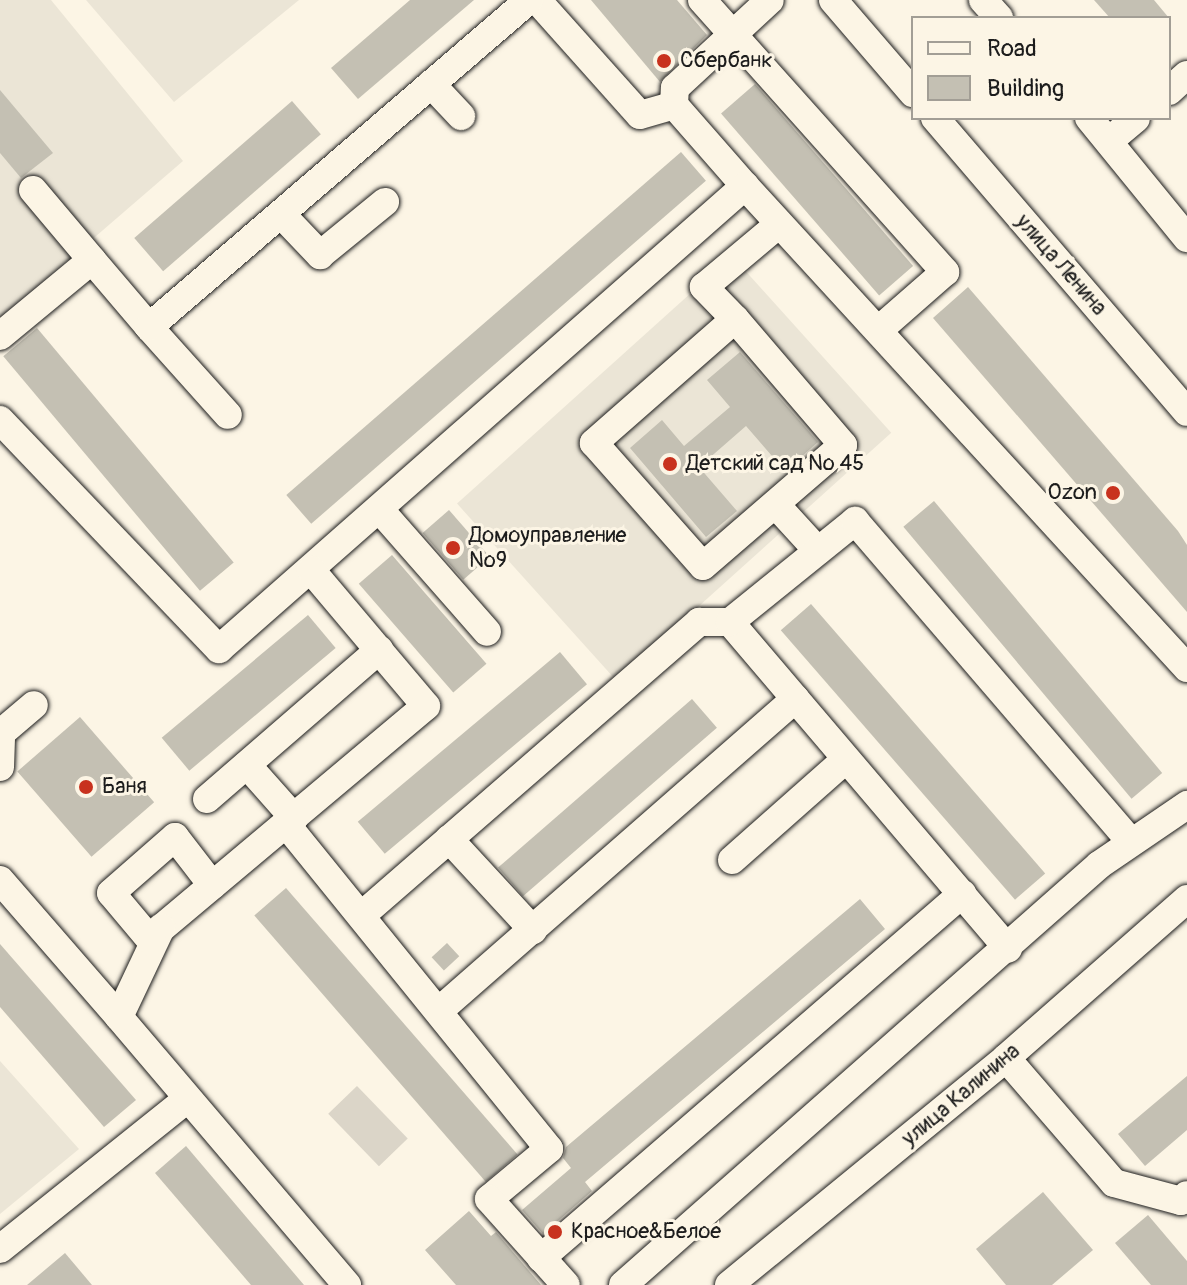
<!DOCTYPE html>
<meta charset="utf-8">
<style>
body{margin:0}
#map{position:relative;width:1187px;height:1285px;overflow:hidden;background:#fcf5e5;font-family:Pangolin,sans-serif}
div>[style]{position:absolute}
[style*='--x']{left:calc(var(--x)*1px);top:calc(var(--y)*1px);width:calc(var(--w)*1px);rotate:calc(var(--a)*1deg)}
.built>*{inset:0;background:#ebe5d6;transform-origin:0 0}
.green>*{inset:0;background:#dbd5c8;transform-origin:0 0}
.building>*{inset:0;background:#c4c0b3;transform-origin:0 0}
.roads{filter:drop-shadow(0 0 2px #1c1c1c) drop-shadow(0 0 2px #1c1c1c)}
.minor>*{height:28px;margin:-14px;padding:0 14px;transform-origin:14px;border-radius:14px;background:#fcf5e5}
.dots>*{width:22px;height:22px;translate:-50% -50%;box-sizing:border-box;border:4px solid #fcf5e5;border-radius:50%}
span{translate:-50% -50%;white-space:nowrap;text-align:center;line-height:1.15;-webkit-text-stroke:6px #fcf5e5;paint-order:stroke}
.poi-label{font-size:22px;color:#1c1c1c}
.left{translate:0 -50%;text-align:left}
.right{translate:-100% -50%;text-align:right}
.street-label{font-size:22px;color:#1c1c1c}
.legend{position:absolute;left:911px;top:16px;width:260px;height:104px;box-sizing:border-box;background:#fcf5e5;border:2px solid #a29e95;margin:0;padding:10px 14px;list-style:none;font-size:24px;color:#1c1c1c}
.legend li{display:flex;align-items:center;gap:16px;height:40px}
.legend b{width:40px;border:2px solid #a29e95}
</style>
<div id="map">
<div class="built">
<i style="clip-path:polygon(0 0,51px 0,183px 161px,0 319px)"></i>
<i style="clip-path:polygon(86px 0,299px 0,174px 102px)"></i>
<i style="left:732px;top:256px;width:238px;height:370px;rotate:48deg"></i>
<i style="clip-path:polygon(0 1061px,79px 1149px,0 1214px)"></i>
</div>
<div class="green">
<i style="left:357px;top:1086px;width:73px;height:40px;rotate:46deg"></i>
</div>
<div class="building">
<i style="clip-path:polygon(410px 0,474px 0,358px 99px,331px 68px)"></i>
<i style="clip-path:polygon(591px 0,677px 0,707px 35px,660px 82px)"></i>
<i style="clip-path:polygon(1094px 0,1154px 0,1169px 18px,1110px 18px)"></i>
<i style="left:755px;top:84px;width:241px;height:45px;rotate:49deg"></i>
<i style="clip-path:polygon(0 90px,53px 153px,21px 178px,0 153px)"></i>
<i style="left:292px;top:101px;width:44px;height:209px;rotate:49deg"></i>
<i style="left:681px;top:152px;width:38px;height:523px;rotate:49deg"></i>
<i style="clip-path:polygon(968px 287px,1178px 531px,1187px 545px,1187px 612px,933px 318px)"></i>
<i style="left:37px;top:328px;width:306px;height:44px;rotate:50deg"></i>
<i style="clip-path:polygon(740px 352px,818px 442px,785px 471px,746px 426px,699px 467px,737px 511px,706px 537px,630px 448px,662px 420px,684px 446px,730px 407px,707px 380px)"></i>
<i style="left:934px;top:501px;width:355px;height:40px;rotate:50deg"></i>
<i style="left:449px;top:510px;width:62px;height:35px;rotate:49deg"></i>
<i style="left:392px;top:555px;width:144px;height:44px;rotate:49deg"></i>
<i style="left:811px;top:604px;width:357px;height:40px;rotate:49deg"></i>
<i style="left:308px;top:615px;width:43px;height:191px;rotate:50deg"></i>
<i style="left:560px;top:652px;width:42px;height:264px;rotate:50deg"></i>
<i style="left:692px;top:699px;width:38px;height:257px;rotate:49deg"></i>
<i style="left:80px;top:717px;width:113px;height:83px;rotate:49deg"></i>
<i style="left:286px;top:888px;width:353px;height:42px;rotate:49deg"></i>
<i style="clip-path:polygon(860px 899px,885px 929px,585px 1182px,592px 1191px,543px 1234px,522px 1210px,571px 1168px,563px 1158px,566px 1147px)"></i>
<i style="left:447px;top:943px;width:18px;height:21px;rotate:47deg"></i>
<i style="clip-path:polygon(0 944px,136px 1100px,104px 1127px,0 1007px)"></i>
<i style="clip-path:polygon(1187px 1076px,1187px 1130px,1145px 1166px,1118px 1134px)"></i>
<i style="clip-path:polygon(186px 1146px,304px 1285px,251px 1285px,155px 1173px)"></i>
<i style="clip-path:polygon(1043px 1192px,1093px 1250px,1052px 1285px,1006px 1285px,976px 1249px)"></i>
<i style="clip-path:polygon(469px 1211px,491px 1236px,496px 1232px,541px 1285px,456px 1285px,425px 1250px)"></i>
<i style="clip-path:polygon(1148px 1215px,1187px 1261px,1187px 1285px,1151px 1285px,1115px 1243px)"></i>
<i style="clip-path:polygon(65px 1253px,92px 1285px,27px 1285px)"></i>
</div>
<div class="roads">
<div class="minor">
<i style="--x:537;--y:0;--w:154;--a:48.2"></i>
<i style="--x:640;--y:115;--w:35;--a:-16"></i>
<i style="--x:702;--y:0;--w:365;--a:48.2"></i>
<i style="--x:945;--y:272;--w:86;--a:138.8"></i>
<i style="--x:833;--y:0;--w:123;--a:49.3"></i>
<i style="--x:983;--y:0;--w:24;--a:48"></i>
<i style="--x:431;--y:84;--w:44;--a:46.8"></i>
<i style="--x:1169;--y:91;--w:24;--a:-42"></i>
<i style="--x:935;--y:118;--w:387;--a:49.4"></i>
<i style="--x:1089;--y:118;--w:155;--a:50.8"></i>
<i style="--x:1109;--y:141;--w:35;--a:-40"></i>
<i style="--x:745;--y:186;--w:108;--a:-131.2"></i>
<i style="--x:674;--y:105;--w:17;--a:-87"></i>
<i style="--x:675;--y:88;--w:129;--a:-42.8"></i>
<i style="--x:33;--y:190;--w:92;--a:49.9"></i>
<i style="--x:281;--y:214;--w:57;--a:46.4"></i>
<i style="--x:320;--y:255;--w:84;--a:-39.2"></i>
<i style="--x:735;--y:319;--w:188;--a:138.7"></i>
<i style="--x:594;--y:443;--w:164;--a:48.5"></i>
<i style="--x:703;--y:566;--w:185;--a:-40.8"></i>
<i style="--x:843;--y:445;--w:166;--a:-130.6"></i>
<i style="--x:735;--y:319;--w:45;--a:-134.1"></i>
<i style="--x:704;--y:287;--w:97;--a:-40"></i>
<i style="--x:149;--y:327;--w:118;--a:48.1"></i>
<i style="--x:0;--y:336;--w:119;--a:-39.6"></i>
<i style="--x:92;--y:260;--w:88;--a:49.6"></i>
<i style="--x:149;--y:327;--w:501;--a:-40.71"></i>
<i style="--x:0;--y:420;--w:317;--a:46.3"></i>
<i style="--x:219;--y:649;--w:701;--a:-41.36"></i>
<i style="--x:745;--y:186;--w:654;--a:47.48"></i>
<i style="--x:776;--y:505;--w:62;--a:47.6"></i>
<i style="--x:380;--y:510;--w:162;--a:48.7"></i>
<i style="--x:311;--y:570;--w:178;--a:49.8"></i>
<i style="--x:426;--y:706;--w:346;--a:140"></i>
<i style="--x:161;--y:928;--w:98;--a:115.3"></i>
<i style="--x:119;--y:1017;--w:352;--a:49.6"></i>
<i style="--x:730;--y:622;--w:429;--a:49.6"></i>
<i style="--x:247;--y:765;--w:71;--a:48.4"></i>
<i style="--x:0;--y:767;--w:34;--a:-88"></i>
<i style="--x:1;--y:733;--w:43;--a:-40.3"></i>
<i style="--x:207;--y:799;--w:228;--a:-40.9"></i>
<i style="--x:286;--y:824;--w:418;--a:51"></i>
<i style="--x:549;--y:1149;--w:78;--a:140.2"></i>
<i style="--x:489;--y:1199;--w:115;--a:48.2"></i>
<i style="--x:449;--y:839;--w:124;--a:47.3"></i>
<i style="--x:732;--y:860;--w:152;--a:-41.5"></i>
<i style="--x:0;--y:880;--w:181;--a:49"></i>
<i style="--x:362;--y:915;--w:447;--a:-41"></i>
<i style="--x:699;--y:622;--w:31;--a:0"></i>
<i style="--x:730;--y:622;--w:161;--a:-38.9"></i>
<i style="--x:855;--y:521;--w:421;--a:49.3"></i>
<i style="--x:153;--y:943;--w:65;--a:-130"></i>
<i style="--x:111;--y:893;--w:85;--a:-41.2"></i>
<i style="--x:175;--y:837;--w:61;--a:52.4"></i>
<i style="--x:441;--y:1009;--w:471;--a:-41.2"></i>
<i style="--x:1006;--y:1058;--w:165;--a:49.2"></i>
<i style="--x:1114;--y:1183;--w:69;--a:15"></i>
<i style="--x:1181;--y:1201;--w:8;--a:-45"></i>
<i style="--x:0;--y:1249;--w:240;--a:-38.7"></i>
<i style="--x:541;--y:1258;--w:557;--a:-40.85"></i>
<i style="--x:623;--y:1285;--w:635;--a:-41.42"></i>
<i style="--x:1099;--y:865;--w:107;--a:-34.3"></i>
<i style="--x:729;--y:1285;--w:358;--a:-39.3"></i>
<i style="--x:1006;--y:1058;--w:241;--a:-41.3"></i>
</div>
</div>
<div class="dots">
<i style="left:664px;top:61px;background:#c8321e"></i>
<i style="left:670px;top:464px;background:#c8321e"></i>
<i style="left:1113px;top:493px;background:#c8321e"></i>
<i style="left:453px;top:548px;background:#c8321e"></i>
<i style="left:86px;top:787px;background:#c8321e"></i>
<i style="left:555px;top:1232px;background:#c8321e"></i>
</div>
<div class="poi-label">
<span class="left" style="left:680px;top:61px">Сбербанк</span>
<span class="left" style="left:686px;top:464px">Детский сад № 45</span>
<span class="right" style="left:1097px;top:493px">Ozon</span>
<span class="left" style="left:469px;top:548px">Домоуправление<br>№9</span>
<span class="left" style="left:102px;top:787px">Баня</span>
<span class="left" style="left:571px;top:1232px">Красное&amp;Белое</span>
</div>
<div class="street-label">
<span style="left:1061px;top:265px;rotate:49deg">улица Ленина</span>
<span style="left:961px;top:1095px;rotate:-40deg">улица Калинина</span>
</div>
<ul class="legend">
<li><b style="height:10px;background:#fcf5e5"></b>Road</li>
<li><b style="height:22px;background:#c4c0b3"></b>Building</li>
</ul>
</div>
